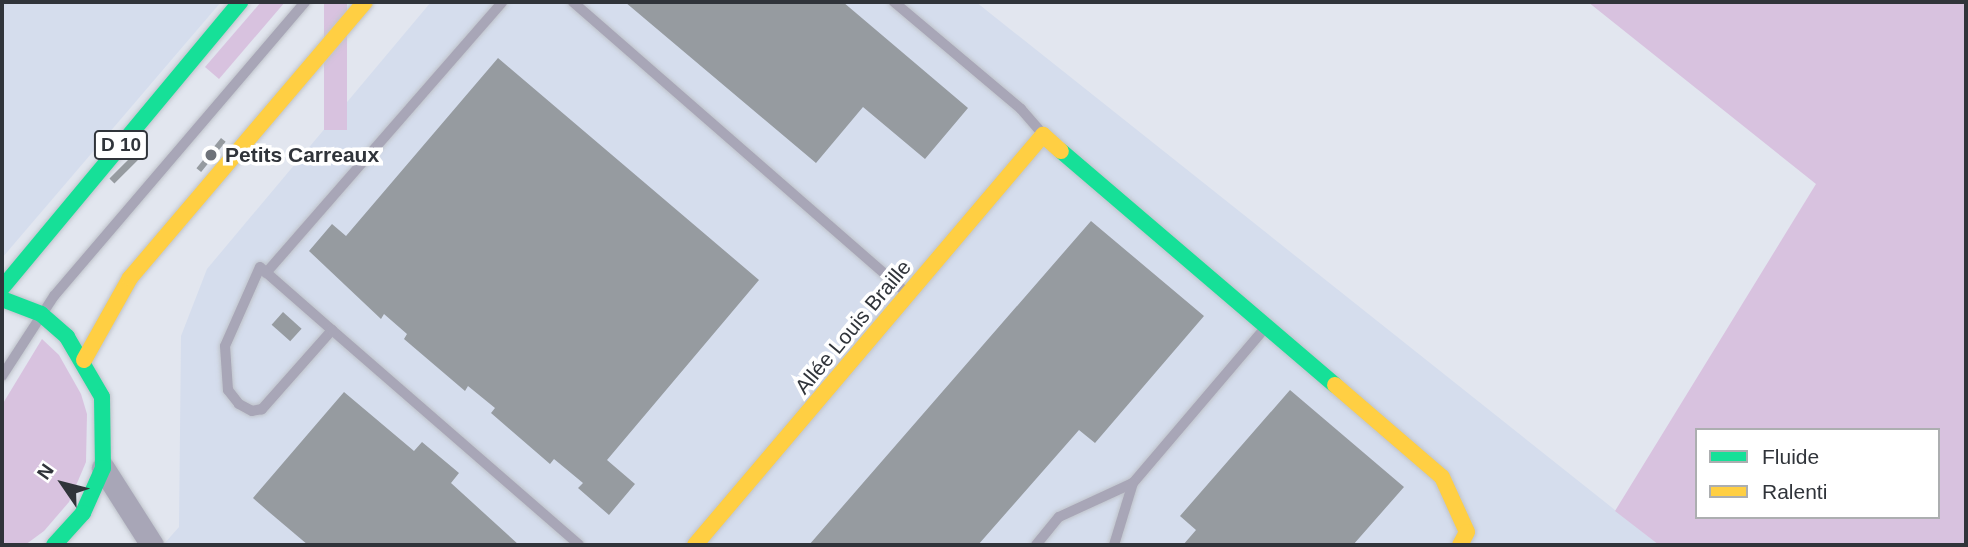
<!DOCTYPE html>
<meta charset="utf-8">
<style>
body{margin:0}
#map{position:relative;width:1968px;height:547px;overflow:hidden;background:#e2e6ef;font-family:Helvetica,sans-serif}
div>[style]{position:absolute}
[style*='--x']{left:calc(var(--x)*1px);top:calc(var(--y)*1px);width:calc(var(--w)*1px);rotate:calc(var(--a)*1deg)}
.built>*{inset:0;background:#d5dded}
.green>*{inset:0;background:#d8c2df;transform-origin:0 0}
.building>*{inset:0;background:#969ba0;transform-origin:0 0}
.roads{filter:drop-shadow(0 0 2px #bfc3ca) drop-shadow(0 0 2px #bfc3ca)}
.lane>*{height:10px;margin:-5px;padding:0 5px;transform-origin:5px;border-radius:5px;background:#a8a6b7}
.street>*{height:23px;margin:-11.5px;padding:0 11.5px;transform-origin:11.5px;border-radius:11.5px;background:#a8a6b7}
.fast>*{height:16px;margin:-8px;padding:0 8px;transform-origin:8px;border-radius:8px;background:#16e098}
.slow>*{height:16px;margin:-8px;padding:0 8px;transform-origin:8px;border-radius:8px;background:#ffcf43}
.dots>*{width:19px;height:19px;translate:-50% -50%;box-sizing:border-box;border:4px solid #fff;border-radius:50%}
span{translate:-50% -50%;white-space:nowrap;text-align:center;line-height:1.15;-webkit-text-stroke:7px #fff;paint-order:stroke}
.shield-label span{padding:2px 5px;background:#fff;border:2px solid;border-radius:5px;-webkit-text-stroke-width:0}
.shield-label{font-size:19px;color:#30343a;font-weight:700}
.poi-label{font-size:21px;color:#30343a;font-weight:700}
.left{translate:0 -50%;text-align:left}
.street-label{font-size:21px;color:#30343a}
.frame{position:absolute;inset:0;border:4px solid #30343a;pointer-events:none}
.legend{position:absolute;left:1695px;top:428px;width:245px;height:91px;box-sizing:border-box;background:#fff;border:2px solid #acaeb0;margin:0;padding:9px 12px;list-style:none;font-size:21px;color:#30343a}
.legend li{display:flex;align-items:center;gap:14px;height:35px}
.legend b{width:35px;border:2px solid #acaeb0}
.north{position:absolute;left:28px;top:449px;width:70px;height:70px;-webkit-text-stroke:5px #fff;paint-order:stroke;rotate:305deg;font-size:19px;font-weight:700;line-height:28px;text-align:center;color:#30343a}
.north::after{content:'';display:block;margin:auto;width:24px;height:32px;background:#30343a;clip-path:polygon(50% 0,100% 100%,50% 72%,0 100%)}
</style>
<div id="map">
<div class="built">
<i style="clip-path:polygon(2px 2px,221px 2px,2px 258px)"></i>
<i style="clip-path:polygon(431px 2px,976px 2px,1659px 545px,163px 545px,179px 527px,181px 336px,207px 269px)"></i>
</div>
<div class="green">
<i style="clip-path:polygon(261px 2px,285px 2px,219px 79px,205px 67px)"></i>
<i style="left:324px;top:2px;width:23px;height:128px"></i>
<i style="clip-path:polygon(evenodd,1588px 2px,1966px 2px,1966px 545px,1659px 545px,1615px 511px,1816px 184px,1588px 2px,1697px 430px,1938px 430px,1938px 517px,1697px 517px,1697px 430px)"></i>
<i style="clip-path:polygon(42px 339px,59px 355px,81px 394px,87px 414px,86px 462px,69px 502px,44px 531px,25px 545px,2px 545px,2px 405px)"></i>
</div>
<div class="building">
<i style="clip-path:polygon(625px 2px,843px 2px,968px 108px,925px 159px,863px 107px,816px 163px)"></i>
<i style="clip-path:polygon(498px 58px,759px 280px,607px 460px,635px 484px,609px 515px,578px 488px,583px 483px,554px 459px,550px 464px,491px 413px,495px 408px,468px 386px,465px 391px,404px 339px,407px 334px,384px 314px,381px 319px,309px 251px,332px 224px,346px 236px)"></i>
<i style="left:221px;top:138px;width:6px;height:39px;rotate:39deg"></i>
<i style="left:137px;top:151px;width:7px;height:39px;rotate:45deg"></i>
<i style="clip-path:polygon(1091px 221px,1204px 316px,1095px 443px,1079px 430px,978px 545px,809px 545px)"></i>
<i style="left:283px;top:312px;width:25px;height:17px;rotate:42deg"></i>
<i style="clip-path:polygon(1290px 390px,1404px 487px,1353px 545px,1183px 545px,1196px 530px,1180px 516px)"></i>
<i style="clip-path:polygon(344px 392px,414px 451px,422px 442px,459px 473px,451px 483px,519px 545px,308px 545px,269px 512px,253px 498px)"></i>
</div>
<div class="roads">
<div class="lane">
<i style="--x:573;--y:2;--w:442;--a:41.1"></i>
<i style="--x:894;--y:2;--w:166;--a:40.1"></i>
<i style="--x:1021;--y:109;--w:30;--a:49"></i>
<i style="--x:266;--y:273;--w:359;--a:-48.9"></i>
<i style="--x:332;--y:330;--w:106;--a:131.5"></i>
<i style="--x:262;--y:409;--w:10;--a:169"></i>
<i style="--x:252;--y:411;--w:15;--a:-152"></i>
<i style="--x:239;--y:404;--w:18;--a:-128"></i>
<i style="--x:228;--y:390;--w:44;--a:-93.9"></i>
<i style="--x:225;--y:346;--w:86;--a:-66.1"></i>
<i style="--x:260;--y:267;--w:96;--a:41.2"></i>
<i style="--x:332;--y:330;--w:327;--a:41"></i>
<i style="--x:2;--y:376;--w:95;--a:-57"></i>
<i style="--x:54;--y:296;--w:387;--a:-49.5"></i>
<i style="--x:1036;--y:545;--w:36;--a:-51"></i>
<i style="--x:1059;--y:517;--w:81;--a:-24.7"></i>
<i style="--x:1133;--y:483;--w:204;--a:-49.6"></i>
<i style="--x:1114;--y:545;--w:65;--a:-73"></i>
</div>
<div class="street">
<i style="--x:103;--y:468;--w:91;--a:57.5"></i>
</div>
<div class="fast">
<i style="--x:1061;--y:151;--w:360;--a:40.5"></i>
<i style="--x:2;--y:288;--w:372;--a:-50.2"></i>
<i style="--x:2;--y:299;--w:42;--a:21"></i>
<i style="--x:41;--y:314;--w:35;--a:41"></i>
<i style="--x:67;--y:337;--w:69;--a:59.7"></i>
<i style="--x:102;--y:397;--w:71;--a:89.2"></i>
<i style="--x:103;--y:468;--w:49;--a:114"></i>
<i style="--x:83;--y:513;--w:43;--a:132.2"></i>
</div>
<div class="slow">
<i style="--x:84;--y:360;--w:94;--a:-60.7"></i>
<i style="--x:130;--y:278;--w:362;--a:-49.6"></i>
<i style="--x:1335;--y:385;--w:141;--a:40.7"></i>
<i style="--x:1442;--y:477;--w:60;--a:65.6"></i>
<i style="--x:1467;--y:532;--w:15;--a:118"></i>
<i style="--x:695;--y:545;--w:538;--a:-49.68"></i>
<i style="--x:1043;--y:135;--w:24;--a:42"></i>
</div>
</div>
<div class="dots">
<i style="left:211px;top:155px;background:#6e7279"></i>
</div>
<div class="shield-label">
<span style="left:121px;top:145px">D 10</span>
</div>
<div class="poi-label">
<span class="left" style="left:225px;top:155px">Petits Carreaux</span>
</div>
<div class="street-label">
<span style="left:853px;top:327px;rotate:-50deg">Allée Louis Braille</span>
</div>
<div class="frame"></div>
<ul class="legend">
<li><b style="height:9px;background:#16e098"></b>Fluide</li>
<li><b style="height:9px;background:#ffcf43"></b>Ralenti</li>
</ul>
<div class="north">N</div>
</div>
